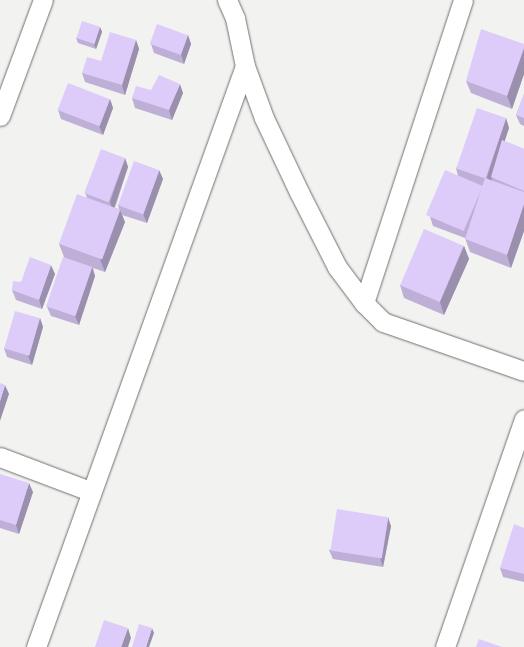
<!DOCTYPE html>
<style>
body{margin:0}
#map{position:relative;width:524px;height:647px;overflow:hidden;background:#f2f3f0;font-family:"Archivo Narrow",sans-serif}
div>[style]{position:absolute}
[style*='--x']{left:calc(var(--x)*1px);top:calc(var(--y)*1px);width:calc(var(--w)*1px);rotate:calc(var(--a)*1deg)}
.roads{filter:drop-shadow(0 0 1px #6f706d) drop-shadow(0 0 1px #6f706d)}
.minor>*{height:19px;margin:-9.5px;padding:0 9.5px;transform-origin:9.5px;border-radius:9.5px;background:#fff}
.wall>*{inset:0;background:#beafd6}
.shaded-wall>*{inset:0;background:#9b8fae}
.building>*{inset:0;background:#ddccf9;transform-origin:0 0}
span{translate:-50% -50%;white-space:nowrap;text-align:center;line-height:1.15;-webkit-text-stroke:4px #fff;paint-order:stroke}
</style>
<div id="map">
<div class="roads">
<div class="minor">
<i style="--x:245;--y:66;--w:55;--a:69.9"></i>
<i style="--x:264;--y:118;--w:82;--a:64.7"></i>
<i style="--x:299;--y:192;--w:84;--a:63.1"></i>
<i style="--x:337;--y:267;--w:45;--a:53.1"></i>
<i style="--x:364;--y:303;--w:27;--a:45"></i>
<i style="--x:383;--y:322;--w:149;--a:19.2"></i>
<i style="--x:0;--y:116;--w:124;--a:-69.7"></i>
<i style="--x:364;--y:303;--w:319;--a:-71.9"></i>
<i style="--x:0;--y:457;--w:96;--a:20.7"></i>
<i style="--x:36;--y:647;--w:617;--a:-70.22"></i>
<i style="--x:245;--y:66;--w:49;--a:-101.8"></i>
<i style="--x:235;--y:18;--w:20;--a:-114"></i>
<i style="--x:445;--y:647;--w:241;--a:-70.9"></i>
</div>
</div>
<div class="wall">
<i style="clip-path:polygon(100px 27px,102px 32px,96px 49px,78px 43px,76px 38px)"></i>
<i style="clip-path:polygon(188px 35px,191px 44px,184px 64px,154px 53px,151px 44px)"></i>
<i style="clip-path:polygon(136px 40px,139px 49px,125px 95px,85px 82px,82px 73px)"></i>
<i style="clip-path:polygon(524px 44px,524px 74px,512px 109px,471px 93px,466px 81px)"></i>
<i style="clip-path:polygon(151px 90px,183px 93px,172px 120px,135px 108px,132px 98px)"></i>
<i style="clip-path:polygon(524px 94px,524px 126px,520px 124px,516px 115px)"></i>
<i style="clip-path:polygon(110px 99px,113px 108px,103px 135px,61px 119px,58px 110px)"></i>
<i style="clip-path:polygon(506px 118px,509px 128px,504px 141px,524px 149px,524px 231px,511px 268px,470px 252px,465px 238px,433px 226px,430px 217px,458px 176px,456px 168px)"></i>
<i style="clip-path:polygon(125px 158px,128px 167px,115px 208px,119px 209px,118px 205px,159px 170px,163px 179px,147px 223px,122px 215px,125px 222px,105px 272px,93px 268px,95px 276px,79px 325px,51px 316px,47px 307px,64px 257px,59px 244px,87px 197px,85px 193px)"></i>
<i style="clip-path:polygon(464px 246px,469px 259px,444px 315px,404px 298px,400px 285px)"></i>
<i style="clip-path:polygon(55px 274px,42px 309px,16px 300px,12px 290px,21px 282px)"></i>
<i style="clip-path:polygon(40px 318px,43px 327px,32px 365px,7px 357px,4px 348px)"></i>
<i style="clip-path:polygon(0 474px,33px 492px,19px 534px,0 528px)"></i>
<i style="clip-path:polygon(391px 526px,383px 567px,333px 559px,329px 550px)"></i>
<i style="clip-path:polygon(524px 528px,524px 582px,503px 577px,500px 568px)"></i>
</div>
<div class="shaded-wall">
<i style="clip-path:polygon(100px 27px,102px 32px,96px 49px,94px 44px)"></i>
<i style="clip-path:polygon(188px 35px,191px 44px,184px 64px,181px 54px)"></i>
<i style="clip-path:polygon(136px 40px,139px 49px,125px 95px,122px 85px)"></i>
<i style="clip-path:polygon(524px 48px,524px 74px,512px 109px,507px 96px)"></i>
<i style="clip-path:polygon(180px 84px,183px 93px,172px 120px,169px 110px)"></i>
<i style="clip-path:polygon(110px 99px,113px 108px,103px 135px,99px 126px)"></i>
<i style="clip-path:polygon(506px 118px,509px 128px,493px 178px,491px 177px,492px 180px,490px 187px,487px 177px)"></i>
<i style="clip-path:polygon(125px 158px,128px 167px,113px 211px,110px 202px)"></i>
<i style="clip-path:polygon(159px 170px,163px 179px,147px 223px,143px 214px)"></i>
<i style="clip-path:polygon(524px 204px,524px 231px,511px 268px,507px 255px)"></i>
<i style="clip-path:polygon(120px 210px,125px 222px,105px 272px,100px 259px)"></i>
<i style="clip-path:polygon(464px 246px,469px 259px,444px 315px,440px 302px)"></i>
<i style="clip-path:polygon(51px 265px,55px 274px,42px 309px,39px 300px)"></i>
<i style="clip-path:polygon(92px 267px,95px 276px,79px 325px,75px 316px)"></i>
<i style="clip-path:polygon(40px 318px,43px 327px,32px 365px,28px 356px)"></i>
<i style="clip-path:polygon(5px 385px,9px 394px,0 421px,0 401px)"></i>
<i style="clip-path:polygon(29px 483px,33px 492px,19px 534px,16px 525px)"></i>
<i style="clip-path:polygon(388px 517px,391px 526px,383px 567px,380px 558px)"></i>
<i style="clip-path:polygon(128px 628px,131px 638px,128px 647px,121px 647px)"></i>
<i style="clip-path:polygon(152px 628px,154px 633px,149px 647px,146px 647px)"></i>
</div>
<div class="building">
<i style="left:82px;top:21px;width:19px;height:18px;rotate:18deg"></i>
<i style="left:157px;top:24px;width:33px;height:21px;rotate:20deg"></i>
<i style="clip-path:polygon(481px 29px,524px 44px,524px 48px,507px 96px,466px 81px)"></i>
<i style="clip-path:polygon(110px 32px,136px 40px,122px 85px,82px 73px,87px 57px,101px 61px)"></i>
<i style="clip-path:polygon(159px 75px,180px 84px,169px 110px,132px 98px,136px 86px,151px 90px)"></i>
<i style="left:68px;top:83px;width:45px;height:29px;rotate:21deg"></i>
<i style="clip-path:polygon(524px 94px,524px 118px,516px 115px)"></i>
<i style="left:477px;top:108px;width:31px;height:64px;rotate:19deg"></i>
<i style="clip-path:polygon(502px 140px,524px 149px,524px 191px,491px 177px)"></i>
<i style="left:101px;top:149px;width:26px;height:47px;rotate:21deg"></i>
<i style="left:134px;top:161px;width:27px;height:47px;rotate:20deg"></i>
<i style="left:445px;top:170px;width:41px;height:49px;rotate:23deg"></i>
<i style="clip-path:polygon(485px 178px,524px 192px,524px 204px,507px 255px,465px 239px)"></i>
<i style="left:77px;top:194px;width:46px;height:53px;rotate:20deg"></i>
<i style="left:424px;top:229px;width:43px;height:61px;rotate:23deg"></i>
<i style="clip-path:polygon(30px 257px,51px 265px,39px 300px,12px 290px,13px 281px,21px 282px)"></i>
<i style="left:63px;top:257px;width:31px;height:52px;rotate:19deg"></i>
<i style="left:15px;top:311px;width:26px;height:39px;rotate:16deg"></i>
<i style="clip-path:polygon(0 383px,5px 385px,0 401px)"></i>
<i style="clip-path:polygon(0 474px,29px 483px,16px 525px,0 520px)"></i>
<i style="left:337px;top:509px;width:52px;height:42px;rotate:9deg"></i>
<i style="clip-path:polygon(514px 524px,524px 528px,524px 574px,500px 568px)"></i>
<i style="clip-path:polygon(104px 620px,128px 628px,121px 647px,95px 647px)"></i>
<i style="clip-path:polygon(139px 624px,152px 628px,146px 647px,132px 647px)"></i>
<i style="clip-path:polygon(479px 639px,502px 647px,476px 647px)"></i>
</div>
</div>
